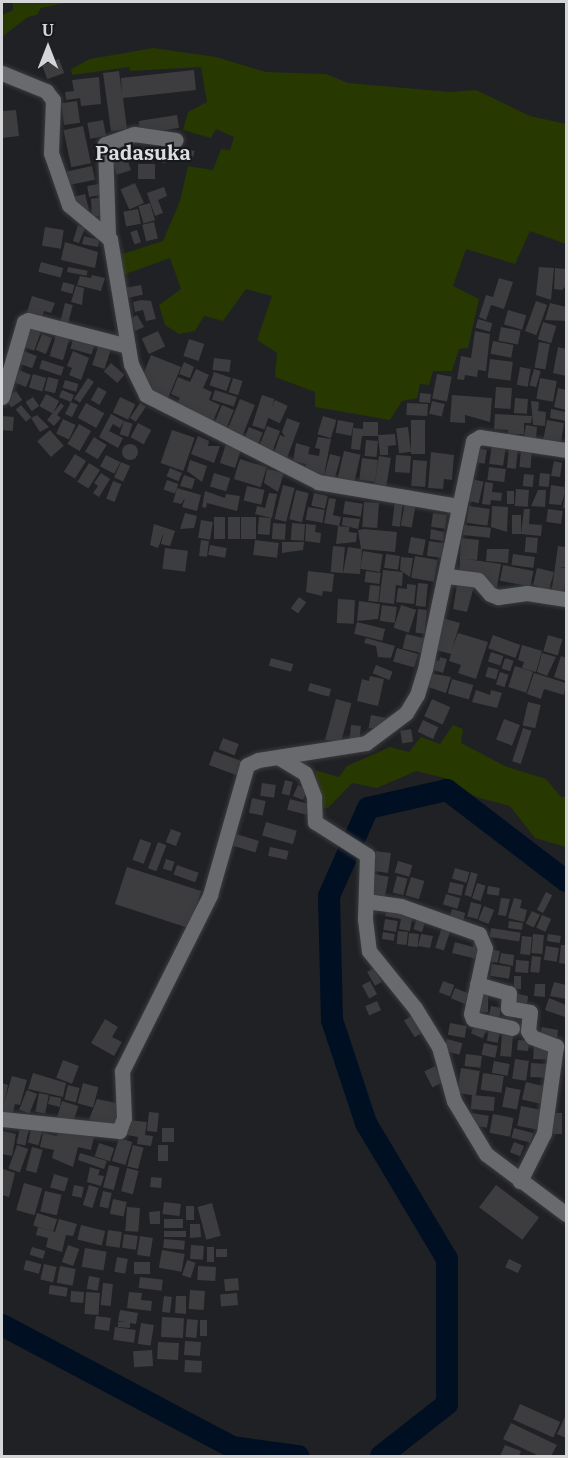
<!DOCTYPE html>
<style>
body{margin:0}
#map{position:relative;width:568px;height:1458px;overflow:hidden;background:#202124;font-family:"IBM Plex Serif",serif}
div>[style]{position:absolute}
[style*='--x']{left:calc(var(--x)*1px);top:calc(var(--y)*1px);width:calc(var(--w)*1px);rotate:calc(var(--a)*1deg)}
.green>*{inset:0;background:#273800}
.river>*{height:22px;margin:-11px;padding:0 11px;transform-origin:11px;border-radius:11px;background:#000f21}
.building>*{inset:0;background:#3d3d40;transform-origin:0 0}
.round{border-radius:50%}
.roads{filter:drop-shadow(0 0 2px #3a3b3d) drop-shadow(0 0 2px #3a3b3d)}
.minor>*{height:15px;margin:-7.5px;padding:0 7.5px;transform-origin:7.5px;border-radius:7.5px;background:#686a6d}
span{translate:-50% -50%;white-space:nowrap;text-align:center;line-height:1.15;-webkit-text-stroke:4.5px #17181b;paint-order:stroke}
.quarter-label{font-size:20px;color:#dbdde0;font-weight:700}
.frame{position:absolute;inset:0;border:3px solid #d4d5d6;pointer-events:none}
.north{position:absolute;left:18px;top:18px;width:60px;height:60px;-webkit-text-stroke:4px #17181b;paint-order:stroke;rotate:0deg;font-size:16px;font-weight:700;line-height:24px;text-align:center;color:#d4d5d6}
.north::after{content:'';display:block;margin:auto;width:21px;height:27px;background:#d4d5d6;clip-path:polygon(50% 0,100% 100%,50% 72%,0 100%)}
</style>
<div id="map">
<div class="green">
<i style="clip-path:polygon(13px 2px,69px 2px,41px 8px,37px 15px,28px 17px,3px 36px,2px 15px,13px 10px)"></i>
<i style="clip-path:polygon(153px 48px,216px 57px,266px 72px,326px 74px,348px 83px,451px 92px,476px 90px,530px 116px,566px 124px,566px 244px,530px 231px,515px 264px,466px 249px,453px 286px,479px 299px,468px 348px,459px 349px,452px 371px,433px 371px,429px 385px,420px 384px,417px 398px,402px 401px,390px 420px,315px 407px,315px 392px,275px 377px,277px 353px,257px 340px,272px 296px,246px 289px,223px 321px,204px 316px,195px 331px,179px 334px,165px 325px,159px 305px,181px 289px,170px 258px,123px 275px,119px 255px,163px 241px,180px 201px,188px 166px,213px 170px,221px 149px,230px 150px,234px 137px,216px 129px,211px 138px,183px 130px,188px 112px,207px 102px,201px 67px,130px 71px,129px 67px,72px 75px,71px 69px,90px 59px)"></i>
<i style="clip-path:polygon(453px 725px,463px 729px,461px 743px,507px 767px,546px 779px,561px 797px,566px 797px,566px 847px,535px 838px,510px 806px,476px 797px,445px 778px,416px 771px,377px 788px,352px 783px,328px 808px,323px 807px,315px 770px,339px 777px,347px 766px,390px 747px,409px 752px,421px 737px,440px 744px)"></i>
</div>
<div class="river">
<i style="--x:2;--y:1325;--w:260;--a:27.9"></i>
<i style="--x:232;--y:1447;--w:67;--a:7.8"></i>
<i style="--x:381;--y:1456;--w:84;--a:-38.2"></i>
<i style="--x:447;--y:1404;--w:145;--a:-90"></i>
<i style="--x:447;--y:1259;--w:158;--a:-120.8"></i>
<i style="--x:366;--y:1123;--w:108;--a:-108.3"></i>
<i style="--x:332;--y:1020;--w:124;--a:-91.4"></i>
<i style="--x:329;--y:896;--w:96;--a:-66.1"></i>
<i style="--x:368;--y:808;--w:81;--a:-12.8"></i>
<i style="--x:447;--y:790;--w:150;--a:37.4"></i>
</div>
<div class="building">
<i style="left:59px;top:59px;width:15px;height:18px;rotate:70deg"></i>
<i style="clip-path:polygon(194px 70px,196px 90px,123px 98px,127px 129px,111px 131px,103px 73px,119px 71px,122px 94px,121px 78px)"></i>
<i style="clip-path:polygon(99px 77px,101px 104px,81px 106px,80px 98px,66px 100px,65px 92px,74px 91px,72px 80px)"></i>
<i style="left:77px;top:101px;width:22px;height:16px;rotate:82deg"></i>
<i style="clip-path:polygon(16px 110px,19px 136px,2px 138px,2px 111px)"></i>
<i style="left:177px;top:115px;width:13px;height:39px;rotate:81deg"></i>
<i style="left:103px;top:120px;width:16px;height:16px;rotate:79deg"></i>
<i style="left:83px;top:126px;width:38px;height:20px;rotate:78deg"></i>
<i style="left:177px;top:147px;width:18px;height:10px;rotate:13deg"></i>
<i style="left:140px;top:148px;width:14px;height:13px;rotate:4deg"></i>
<i style="left:158px;top:151px;width:9px;height:11px;rotate:6deg"></i>
<i style="left:126px;top:155px;width:16px;height:15px;rotate:72deg"></i>
<i style="left:138px;top:164px;width:17px;height:15px"></i>
<i style="left:92px;top:166px;width:14px;height:26px;rotate:78deg"></i>
<i style="left:135px;top:183px;width:22px;height:16px;rotate:66deg"></i>
<i style="left:99px;top:184px;width:11px;height:12px;rotate:80deg"></i>
<i style="clip-path:polygon(164px 187px,167px 196px,158px 200px,163px 213px,155px 216px,147px 193px)"></i>
<i style="left:85px;top:194px;width:16px;height:13px;rotate:76deg"></i>
<i style="left:101px;top:198px;width:18px;height:10px;rotate:87deg"></i>
<i style="left:150px;top:203px;width:18px;height:12px;rotate:74deg"></i>
<i style="left:138px;top:209px;width:15px;height:15px;rotate:79deg"></i>
<i style="left:154px;top:222px;width:17px;height:12px;rotate:77deg"></i>
<i style="clip-path:polygon(78px 225px,85px 228px,79px 243px,73px 241px)"></i>
<i style="left:45px;top:227px;width:19px;height:19px;rotate:9deg"></i>
<i style="left:137px;top:230px;width:13px;height:7px;rotate:72deg"></i>
<i style="clip-path:polygon(84px 236px,99px 240px,98px 247px,82px 244px)"></i>
<i style="clip-path:polygon(65px 242px,98px 252px,95px 268px,61px 260px)"></i>
<i style="left:41px;top:262px;width:23px;height:10px;rotate:15deg"></i>
<i style="left:68px;top:267px;width:20px;height:5px;rotate:11deg"></i>
<i style="clip-path:polygon(539px 267px,554px 268px,551px 300px,536px 295px)"></i>
<i style="clip-path:polygon(555px 268px,566px 269px,566px 286px,562px 290px,554px 289px)"></i>
<i style="clip-path:polygon(92px 275px,105px 278px,101px 291px,77px 285px,80px 276px,91px 278px)"></i>
<i style="clip-path:polygon(499px 278px,513px 282px,504px 309px,491px 305px,486px 320px,479px 317px,486px 295px,493px 297px)"></i>
<i style="left:63px;top:282px;width:12px;height:9px;rotate:14deg"></i>
<i style="left:141px;top:285px;width:10px;height:15px;rotate:79deg"></i>
<i style="clip-path:polygon(76px 286px,84px 288px,82px 305px,71px 302px)"></i>
<i style="clip-path:polygon(32px 296px,55px 303px,51px 313px,44px 311px,41px 320px,26px 315px)"></i>
<i style="clip-path:polygon(141px 300px,151px 301px,156px 319px,146px 321px,143px 310px,135px 312px,133px 302px)"></i>
<i style="left:536px;top:301px;width:12px;height:32px;rotate:20deg"></i>
<i style="left:65px;top:303px;width:8px;height:22px;rotate:14deg"></i>
<i style="clip-path:polygon(550px 303px,566px 307px,566px 321px,545px 320px)"></i>
<i style="left:508px;top:310px;width:19px;height:15px;rotate:16deg"></i>
<i style="clip-path:polygon(137px 315px,144px 327px,135px 331px,130px 319px)"></i>
<i style="left:478px;top:319px;width:15px;height:9px;rotate:16deg"></i>
<i style="left:543px;top:322px;width:14px;height:18px;rotate:17deg"></i>
<i style="left:31px;top:324px;width:12px;height:24px;rotate:20deg"></i>
<i style="left:501px;top:327px;width:20px;height:14px;rotate:11deg"></i>
<i style="left:158px;top:331px;width:17px;height:18px;rotate:65deg"></i>
<i style="clip-path:polygon(475px 331px,490px 334px,486px 371px,478px 370px,477px 377px,465px 375px,464px 380px,457px 379px,461px 356px,471px 358px)"></i>
<i style="left:42px;top:334px;width:11px;height:17px;rotate:22deg"></i>
<i style="left:56px;top:335px;width:14px;height:22px;rotate:17deg"></i>
<i style="left:74px;top:336px;width:22px;height:13px;rotate:16deg"></i>
<i style="left:189px;top:339px;width:16px;height:18px;rotate:18deg"></i>
<i style="left:493px;top:341px;width:21px;height:13px;rotate:11deg"></i>
<i style="left:539px;top:342px;width:11px;height:26px;rotate:10deg"></i>
<i style="left:99px;top:344px;width:13px;height:22px;rotate:18deg"></i>
<i style="clip-path:polygon(558px 347px,566px 349px,566px 376px,553px 373px)"></i>
<i style="left:21px;top:350px;width:17px;height:13px;rotate:21deg"></i>
<i style="clip-path:polygon(73px 351px,89px 358px,81px 380px,69px 375px,72px 368px,67px 366px)"></i>
<i style="clip-path:polygon(151px 355px,181px 367px,168px 398px,148px 390px,151px 384px,141px 380px)"></i>
<i style="left:214px;top:358px;width:17px;height:12px;rotate:7deg"></i>
<i style="left:490px;top:359px;width:23px;height:19px;rotate:7deg"></i>
<i style="left:42px;top:360px;width:23px;height:9px;rotate:18deg"></i>
<i style="clip-path:polygon(184px 362px,194px 367px,190px 378px,179px 374px)"></i>
<i style="left:111px;top:363px;width:18px;height:11px;rotate:41deg"></i>
<i style="left:520px;top:367px;width:11px;height:18px;rotate:10deg"></i>
<i style="clip-path:polygon(196px 369px,209px 375px,203px 388px,212px 392px,209px 400px,220px 405px,212px 423px,188px 415px,191px 409px,177px 403px,180px 398px,171px 394px,178px 377px,190px 382px)"></i>
<i style="left:534px;top:369px;width:7px;height:17px;rotate:16deg"></i>
<i style="left:19px;top:370px;width:13px;height:13px;rotate:23deg"></i>
<i style="left:214px;top:372px;width:18px;height:14px;rotate:19deg"></i>
<i style="left:33px;top:374px;width:14px;height:14px;rotate:17deg"></i>
<i style="left:437px;top:374px;width:15px;height:25px;rotate:11deg"></i>
<i style="left:48px;top:377px;width:11px;height:14px;rotate:15deg"></i>
<i style="left:88px;top:378px;width:7px;height:25px;rotate:34deg"></i>
<i style="left:233px;top:378px;width:10px;height:15px;rotate:17deg"></i>
<i style="left:540px;top:378px;width:17px;height:21px;rotate:10deg"></i>
<i style="left:65px;top:380px;width:14px;height:8px;rotate:17deg"></i>
<i style="left:98px;top:387px;width:10px;height:15px;rotate:29deg"></i>
<i style="left:496px;top:387px;width:16px;height:21px;rotate:4deg"></i>
<i style="clip-path:polygon(558px 388px,566px 390px,566px 410px,554px 407px)"></i>
<i style="clip-path:polygon(62px 390px,74px 395px,71px 402px,78px 405px,72px 417px,65px 414px,71px 402px,59px 397px)"></i>
<i style="left:215px;top:390px;width:23px;height:10px;rotate:18deg"></i>
<i style="left:16px;top:391px;width:11px;height:13px;rotate:56deg"></i>
<i style="left:420px;top:393px;width:11px;height:9px;rotate:5deg"></i>
<i style="left:46px;top:394px;width:15px;height:14px;rotate:28deg"></i>
<i style="left:262px;top:395px;width:13px;height:32px;rotate:18deg"></i>
<i style="clip-path:polygon(452px 395px,492px 398px,490px 422px,465px 415px,465px 423px,450px 422px)"></i>
<i style="left:33px;top:397px;width:11px;height:9px;rotate:56deg"></i>
<i style="left:120px;top:397px;width:17px;height:17px;rotate:25deg"></i>
<i style="left:515px;top:398px;width:13px;height:15px;rotate:4deg"></i>
<i style="left:240px;top:399px;width:16px;height:37px;rotate:22deg"></i>
<i style="left:275px;top:400px;width:14px;height:19px;rotate:25deg"></i>
<i style="left:432px;top:401px;width:13px;height:13px;rotate:13deg"></i>
<i style="clip-path:polygon(531px 401px,539px 402px,538px 411px,546px 412px,545px 426px,533px 425px)"></i>
<i style="clip-path:polygon(61px 403px,64px 406px,57px 415px,61px 418px,54px 426px,47px 420px)"></i>
<i style="left:86px;top:403px;width:21px;height:17px;rotate:29deg"></i>
<i style="left:140px;top:403px;width:7px;height:18px;rotate:34deg"></i>
<i style="left:407px;top:403px;width:21px;height:12px;rotate:3deg"></i>
<i style="left:21px;top:405px;width:16px;height:7px;rotate:50deg"></i>
<i style="left:222px;top:405px;width:13px;height:22px;rotate:23deg"></i>
<i style="clip-path:polygon(551px 409px,566px 412px,566px 421px,550px 418px)"></i>
<i style="clip-path:polygon(111px 414px,124px 421px,120px 428px,113px 424px,109px 431px,123px 438px,118px 448px,99px 437px)"></i>
<i style="clip-path:polygon(495px 414px,532px 416px,531px 423px,524px 423px,524px 434px,508px 434px,508px 430px,494px 429px)"></i>
<i style="clip-path:polygon(37px 415px,49px 427px,40px 432px,31px 418px)"></i>
<i style="left:2px;top:416px;width:12px;height:14px;rotate:5deg"></i>
<i style="left:323px;top:416px;width:14px;height:19px;rotate:17deg"></i>
<i style="clip-path:polygon(287px 418px,300px 423px,287px 458px,274px 453px,280px 435px,285px 437px,282px 432px)"></i>
<i style="left:63px;top:419px;width:14px;height:16px;rotate:25deg"></i>
<i style="left:338px;top:420px;width:16px;height:13px;rotate:11deg"></i>
<i style="left:411px;top:420px;width:14px;height:34px"></i>
<i style="clip-path:polygon(547px 420px,564px 423px,561px 441px,543px 441px)"></i>
<i style="left:124px;top:421px;width:9px;height:14px;rotate:18deg"></i>
<i style="clip-path:polygon(363px 422px,378px 422px,378px 436px,362px 436px,360px 450px,351px 449px,353px 428px,363px 429px)"></i>
<i style="left:138px;top:423px;width:15px;height:16px;rotate:28deg"></i>
<i style="left:79px;top:424px;width:14px;height:23px;rotate:30deg"></i>
<i style="clip-path:polygon(526px 425px,537px 427px,536px 438px,524px 437px)"></i>
<i style="left:267px;top:426px;width:14px;height:24px;rotate:21deg"></i>
<i style="left:249px;top:427px;width:15px;height:16px;rotate:23deg"></i>
<i style="left:408px;top:427px;width:25px;height:12px;rotate:83deg"></i>
<i style="left:50px;top:430px;width:21px;height:17px;rotate:49deg"></i>
<i style="left:172px;top:430px;width:24px;height:35px;rotate:19deg"></i>
<i style="clip-path:polygon(395px 434px,396px 445px,388px 446px,388px 455px,380px 455px,378px 435px)"></i>
<i style="clip-path:polygon(198px 436px,209px 441px,208px 446px,220px 446px,214px 463px,191px 454px)"></i>
<i style="left:94px;top:437px;width:15px;height:17px;rotate:32deg"></i>
<i style="clip-path:polygon(318px 437px,331px 439px,324px 475px,304px 471px,306px 464px,293px 461px,296px 443px,310px 447px,308px 454px,319px 456px,320px 449px,315px 448px)"></i>
<i style="left:366px;top:440px;width:12px;height:16px;rotate:5deg"></i>
<i style="left:226px;top:444px;width:16px;height:20px;rotate:18deg"></i>
<i style="left:492px;top:444px;width:14px;height:20px;rotate:8deg"></i>
<i class="round" style="left:122px;top:444px;width:16px;height:16px"></i>
<i style="left:475px;top:448px;width:12px;height:14px;rotate:9deg"></i>
<i style="left:509px;top:448px;width:9px;height:20px;rotate:6deg"></i>
<i style="left:521px;top:449px;width:11px;height:18px;rotate:5deg"></i>
<i style="left:344px;top:451px;width:17px;height:31px;rotate:13deg"></i>
<i style="clip-path:polygon(431px 452px,454px 455px,452px 480px,444px 479px,443px 489px,428px 488px)"></i>
<i style="left:75px;top:454px;width:13px;height:21px;rotate:32deg"></i>
<i style="left:330px;top:454px;width:11px;height:25px;rotate:15deg"></i>
<i style="left:106px;top:455px;width:16px;height:13px;rotate:27deg"></i>
<i style="left:396px;top:455px;width:15px;height:17px;rotate:4deg"></i>
<i style="left:379px;top:456px;width:12px;height:29px;rotate:9deg"></i>
<i style="left:362px;top:458px;width:16px;height:22px;rotate:7deg"></i>
<i style="left:240px;top:459px;width:28px;height:21px;rotate:17deg"></i>
<i style="clip-path:polygon(190px 460px,207px 466px,202px 482px,187px 471px)"></i>
<i style="left:413px;top:460px;width:14px;height:26px;rotate:4deg"></i>
<i style="clip-path:polygon(554px 461px,562px 463px,560px 477px,551px 476px)"></i>
<i style="left:121px;top:462px;width:10px;height:17px;rotate:24deg"></i>
<i style="left:89px;top:463px;width:13px;height:22px;rotate:32deg"></i>
<i style="left:489px;top:467px;width:17px;height:13px;rotate:7deg"></i>
<i style="left:170px;top:468px;width:13px;height:9px;rotate:23deg"></i>
<i style="clip-path:polygon(267px 469px,284px 473px,278px 492px,264px 483px)"></i>
<i style="clip-path:polygon(101px 473px,110px 479px,99px 497px,93px 493px,98px 486px,94px 483px)"></i>
<i style="left:214px;top:473px;width:17px;height:14px;rotate:17deg"></i>
<i style="left:540px;top:473px;width:10px;height:13px;rotate:6deg"></i>
<i style="left:524px;top:474px;width:10px;height:12px;rotate:6deg"></i>
<i style="clip-path:polygon(184px 475px,195px 479px,192px 489px,180px 486px)"></i>
<i style="left:467px;top:478px;width:17px;height:22px;rotate:13deg"></i>
<i style="left:167px;top:480px;width:12px;height:10px;rotate:20deg"></i>
<i style="clip-path:polygon(564px 480px,566px 508px,563px 508px,565px 493px,561px 505px,549px 504px,551px 485px,564px 487px)"></i>
<i style="left:113px;top:481px;width:9px;height:19px;rotate:21deg"></i>
<i style="clip-path:polygon(485px 482px,493px 483px,492px 492px,502px 493px,501px 501px,491px 500px,490px 505px,482px 504px)"></i>
<i style="left:283px;top:485px;width:12px;height:35px;rotate:14deg"></i>
<i style="left:247px;top:486px;width:18px;height:15px;rotate:13deg"></i>
<i style="clip-path:polygon(177px 488px,201px 495px,197px 511px,182px 507px,185px 498px,181px 504px,173px 502px)"></i>
<i style="left:516px;top:489px;width:13px;height:17px;rotate:4deg"></i>
<i style="left:296px;top:490px;width:13px;height:30px;rotate:13deg"></i>
<i style="clip-path:polygon(538px 490px,546px 490px,545px 507px,531px 506px)"></i>
<i style="clip-path:polygon(205px 491px,225px 498px,226px 494px,240px 496px,237px 511px,207px 503px,206px 508px,202px 507px)"></i>
<i style="left:507px;top:491px;width:7px;height:13px"></i>
<i style="clip-path:polygon(269px 493px,277px 494px,272px 518px,255px 514px,257px 506px,265px 508px)"></i>
<i style="left:314px;top:493px;width:14px;height:13px;rotate:12deg"></i>
<i style="clip-path:polygon(329px 498px,336px 499px,333px 515px,341px 517px,339px 526px,324px 523px)"></i>
<i style="left:345px;top:501px;width:18px;height:13px;rotate:9deg"></i>
<i style="left:395px;top:501px;width:8px;height:25px;rotate:7deg"></i>
<i style="left:364px;top:502px;width:15px;height:25px;rotate:4deg"></i>
<i style="left:405px;top:502px;width:11px;height:24px;rotate:10deg"></i>
<i style="left:469px;top:506px;width:21px;height:17px;rotate:8deg"></i>
<i style="clip-path:polygon(492px 506px,508px 507px,507px 532px,491px 527px)"></i>
<i style="left:308px;top:507px;width:17px;height:13px;rotate:10deg"></i>
<i style="clip-path:polygon(524px 509px,530px 509px,529px 524px,542px 525px,541px 536px,521px 534px)"></i>
<i style="left:548px;top:509px;width:15px;height:13px;rotate:8deg"></i>
<i style="clip-path:polygon(185px 513px,197px 516px,194px 528px,180px 529px)"></i>
<i style="left:433px;top:513px;width:14px;height:14px;rotate:8deg"></i>
<i style="left:512px;top:515px;width:9px;height:19px"></i>
<i style="left:214px;top:517px;width:11px;height:22px"></i>
<i style="left:228px;top:517px;width:12px;height:22px"></i>
<i style="left:241px;top:517px;width:15px;height:22px"></i>
<i style="left:259px;top:517px;width:12px;height:17px;rotate:5deg"></i>
<i style="clip-path:polygon(343px 517px,360px 519px,358px 529px,342px 525px)"></i>
<i style="left:201px;top:520px;width:12px;height:18px;rotate:9deg"></i>
<i style="left:273px;top:523px;width:13px;height:16px;rotate:4deg"></i>
<i style="left:292px;top:523px;width:13px;height:17px;rotate:4deg"></i>
<i style="clip-path:polygon(154px 524px,175px 531px,170px 546px,161px 544px,164px 532px,158px 548px,150px 545px)"></i>
<i style="clip-path:polygon(306px 524px,316px 525px,315px 532px,321px 533px,320px 543px,305px 541px)"></i>
<i style="left:464px;top:525px;width:27px;height:10px;rotate:6deg"></i>
<i style="clip-path:polygon(338px 526px,349px 527px,349px 532px,357px 533px,356px 542px,336px 544px)"></i>
<i style="clip-path:polygon(364px 529px,397px 532px,395px 552px,362px 549px,360px 574px,343px 573px,348px 547px,361px 549px,358px 530px)"></i>
<i style="clip-path:polygon(431px 529px,444px 532px,443px 541px,430px 539px)"></i>
<i style="left:411px;top:537px;width:15px;height:16px;rotate:11deg"></i>
<i style="left:526px;top:537px;width:12px;height:15px;rotate:5deg"></i>
<i style="clip-path:polygon(461px 538px,479px 540px,477px 560px,466px 559px,501px 564px,497px 587px,487px 587px,487px 579px,459px 576px)"></i>
<i style="left:201px;top:540px;width:8px;height:16px;rotate:7deg"></i>
<i style="left:255px;top:540px;width:24px;height:15px;rotate:7deg"></i>
<i style="left:429px;top:541px;width:15px;height:15px;rotate:8deg"></i>
<i style="clip-path:polygon(282px 542px,304px 542px,303px 550px,282px 553px)"></i>
<i style="left:210px;top:545px;width:17px;height:10px;rotate:10deg"></i>
<i style="left:333px;top:546px;width:12px;height:26px;rotate:5deg"></i>
<i style="clip-path:polygon(558px 546px,566px 547px,566px 567px,560px 567px,566px 568px,564px 598px,551px 595px)"></i>
<i style="left:165px;top:548px;width:23px;height:21px;rotate:7deg"></i>
<i style="clip-path:polygon(487px 549px,509px 549px,508px 563px,486px 561px)"></i>
<i style="left:363px;top:551px;width:20px;height:18px;rotate:9deg"></i>
<i style="left:386px;top:554px;width:14px;height:14px;rotate:8deg"></i>
<i style="left:513px;top:554px;width:22px;height:11px;rotate:8deg"></i>
<i style="left:415px;top:556px;width:23px;height:22px;rotate:10deg"></i>
<i style="clip-path:polygon(401px 557px,413px 558px,410px 577px,400px 570px)"></i>
<i style="left:503px;top:565px;width:31px;height:16px;rotate:11deg"></i>
<i style="clip-path:polygon(537px 568px,554px 572px,548px 594px,536px 591px,538px 586px,533px 585px)"></i>
<i style="clip-path:polygon(383px 570px,403px 572px,402px 586px,396px 585px,394px 604px,379px 602px)"></i>
<i style="clip-path:polygon(308px 571px,334px 574px,332px 592px,323px 591px,322px 596px,306px 592px)"></i>
<i style="left:366px;top:571px;width:15px;height:11px;rotate:8deg"></i>
<i style="clip-path:polygon(458px 579px,475px 582px,467px 612px,453px 609px)"></i>
<i style="left:418px;top:583px;width:10px;height:23px;rotate:6deg"></i>
<i style="clip-path:polygon(407px 584px,416px 585px,414px 604px,396px 602px,398px 588px,407px 589px)"></i>
<i style="left:370px;top:585px;width:10px;height:16px;rotate:6deg"></i>
<i style="left:299px;top:597px;width:9px;height:14px;rotate:36deg"></i>
<i style="left:338px;top:599px;width:17px;height:24px;rotate:3deg"></i>
<i style="clip-path:polygon(359px 601px,380px 604px,378px 619px,357px 621px)"></i>
<i style="left:382px;top:605px;width:15px;height:16px;rotate:8deg"></i>
<i style="left:401px;top:605px;width:16px;height:24px;rotate:18deg"></i>
<i style="left:418px;top:609px;width:9px;height:24px;rotate:6deg"></i>
<i style="clip-path:polygon(442px 618px,460px 623px,452px 649px,458px 633px,488px 642px,476px 679px,458px 673px,461px 665px,449px 661px,451px 654px,433px 649px)"></i>
<i style="left:357px;top:622px;width:29px;height:12px;rotate:14deg"></i>
<i style="left:406px;top:634px;width:23px;height:15px;rotate:13deg"></i>
<i style="left:493px;top:635px;width:29px;height:14px;rotate:20deg"></i>
<i style="left:548px;top:635px;width:15px;height:17px;rotate:16deg"></i>
<i style="clip-path:polygon(366px 638px,395px 646px,391px 658px,378px 657px,376px 646px,364px 643px)"></i>
<i style="clip-path:polygon(522px 645px,542px 651px,536px 672px,522px 668px,524px 662px,518px 660px)"></i>
<i style="left:397px;top:648px;width:22px;height:14px;rotate:16deg"></i>
<i style="left:491px;top:652px;width:13px;height:10px;rotate:18deg"></i>
<i style="clip-path:polygon(542px 653px,556px 657px,547px 676px,537px 672px)"></i>
<i style="clip-path:polygon(561px 656px,566px 658px,566px 681px,554px 677px)"></i>
<i style="clip-path:polygon(440px 657px,447px 659px,443px 673px,429px 668px,431px 659px,439px 661px)"></i>
<i style="left:271px;top:658px;width:23px;height:8px;rotate:15deg"></i>
<i style="left:505px;top:658px;width:9px;height:11px;rotate:18deg"></i>
<i style="left:376px;top:665px;width:18px;height:9px;rotate:22deg"></i>
<i style="left:515px;top:666px;width:19px;height:22px;rotate:18deg"></i>
<i style="left:488px;top:667px;width:11px;height:10px;rotate:15deg"></i>
<i style="left:500px;top:672px;width:9px;height:13px;rotate:18deg"></i>
<i style="clip-path:polygon(429px 673px,451px 677px,446px 693px,425px 686px)"></i>
<i style="clip-path:polygon(534px 673px,566px 683px,564px 695px,544px 689px,541px 699px,527px 694px)"></i>
<i style="clip-path:polygon(370px 676px,384px 679px,378px 706px,357px 701px,362px 679px,369px 681px)"></i>
<i style="left:452px;top:679px;width:22px;height:15px;rotate:16deg"></i>
<i style="left:310px;top:683px;width:22px;height:8px;rotate:16deg"></i>
<i style="clip-path:polygon(476px 690px,490px 695px,491px 690px,502px 693px,497px 708px,472px 702px)"></i>
<i style="left:336px;top:699px;width:16px;height:42px;rotate:15deg"></i>
<i style="left:432px;top:699px;width:20px;height:19px;rotate:24deg"></i>
<i style="left:528px;top:702px;width:13px;height:24px;rotate:13deg"></i>
<i style="left:371px;top:715px;width:15px;height:13px;rotate:11deg"></i>
<i style="left:504px;top:719px;width:17px;height:22px;rotate:21deg"></i>
<i style="left:423px;top:720px;width:17px;height:13px;rotate:25deg"></i>
<i style="left:351px;top:725px;width:10px;height:18px;rotate:6deg"></i>
<i style="left:523px;top:728px;width:9px;height:35px;rotate:18deg"></i>
<i style="left:411px;top:729px;width:13px;height:11px;rotate:81deg"></i>
<i style="left:223px;top:738px;width:17px;height:12px;rotate:21deg"></i>
<i style="left:214px;top:751px;width:32px;height:15px;rotate:20deg"></i>
<i style="left:285px;top:780px;width:8px;height:14px;rotate:14deg"></i>
<i style="left:262px;top:783px;width:14px;height:13px;rotate:8deg"></i>
<i style="clip-path:polygon(298px 785px,307px 790px,303px 800px,293px 796px)"></i>
<i style="left:252px;top:798px;width:14px;height:15px;rotate:12deg"></i>
<i style="left:290px;top:799px;width:20px;height:11px;rotate:15deg"></i>
<i style="left:266px;top:822px;width:32px;height:14px;rotate:16deg"></i>
<i style="left:171px;top:829px;width:11px;height:14px;rotate:22deg"></i>
<i style="left:236px;top:834px;width:24px;height:12px;rotate:17deg"></i>
<i style="left:140px;top:839px;width:12px;height:22px;rotate:20deg"></i>
<i style="left:158px;top:842px;width:9px;height:28px;rotate:21deg"></i>
<i style="left:270px;top:847px;width:19px;height:9px;rotate:12deg"></i>
<i style="left:376px;top:851px;width:15px;height:20px;rotate:8deg"></i>
<i style="left:166px;top:859px;width:9px;height:10px;rotate:18deg"></i>
<i style="left:398px;top:861px;width:15px;height:12px;rotate:16deg"></i>
<i style="left:177px;top:865px;width:23px;height:10px;rotate:20deg"></i>
<i style="left:127px;top:867px;width:78px;height:39px;rotate:18deg"></i>
<i style="left:455px;top:868px;width:15px;height:11px;rotate:16deg"></i>
<i style="left:471px;top:872px;width:7px;height:24px;rotate:16deg"></i>
<i style="left:374px;top:874px;width:15px;height:21px;rotate:11deg"></i>
<i style="left:397px;top:876px;width:11px;height:17px;rotate:15deg"></i>
<i style="left:411px;top:877px;width:14px;height:19px;rotate:17deg"></i>
<i style="left:450px;top:882px;width:14px;height:11px;rotate:12deg"></i>
<i style="left:477px;top:883px;width:9px;height:16px;rotate:18deg"></i>
<i style="left:488px;top:886px;width:12px;height:8px;rotate:9deg"></i>
<i style="left:546px;top:892px;width:7px;height:20px;rotate:27deg"></i>
<i style="left:446px;top:894px;width:15px;height:11px;rotate:16deg"></i>
<i style="clip-path:polygon(501px 898px,510px 899px,506px 916px,498px 915px)"></i>
<i style="clip-path:polygon(514px 898px,522px 900px,520px 908px,527px 910px,524px 922px,508px 918px)"></i>
<i style="left:471px;top:902px;width:11px;height:15px;rotate:15deg"></i>
<i style="left:484px;top:906px;width:11px;height:15px;rotate:22deg"></i>
<i style="clip-path:polygon(387px 908px,413px 914px,410px 931px,399px 929px,401px 919px,385px 916px)"></i>
<i style="left:452px;top:909px;width:14px;height:12px;rotate:17deg"></i>
<i style="left:532px;top:911px;width:9px;height:14px;rotate:27deg"></i>
<i style="left:418px;top:915px;width:9px;height:15px;rotate:18deg"></i>
<i style="left:542px;top:915px;width:10px;height:14px;rotate:24deg"></i>
<i style="left:385px;top:919px;width:13px;height:11px;rotate:9deg"></i>
<i style="left:509px;top:921px;width:14px;height:7px;rotate:8deg"></i>
<i style="left:443px;top:924px;width:9px;height:25px;rotate:18deg"></i>
<i style="left:491px;top:928px;width:30px;height:9px;rotate:9deg"></i>
<i style="left:398px;top:931px;width:10px;height:13px;rotate:6deg"></i>
<i style="left:383px;top:932px;width:12px;height:7px;rotate:9deg"></i>
<i style="left:409px;top:933px;width:10px;height:13px;rotate:6deg"></i>
<i style="clip-path:polygon(421px 934px,433px 936px,430px 948px,418px 946px)"></i>
<i style="left:533px;top:934px;width:11px;height:19px;rotate:5deg"></i>
<i style="left:548px;top:934px;width:13px;height:7px;rotate:9deg"></i>
<i style="left:522px;top:936px;width:10px;height:18px;rotate:6deg"></i>
<i style="clip-path:polygon(475px 939px,481px 941px,477px 959px,452px 953px,455px 942px,473px 947px)"></i>
<i style="clip-path:polygon(561px 945px,566px 945px,566px 964px,559px 963px)"></i>
<i style="left:546px;top:946px;width:13px;height:14px;rotate:9deg"></i>
<i style="left:489px;top:949px;width:11px;height:12px;rotate:10deg"></i>
<i style="clip-path:polygon(501px 953px,514px 955px,513px 966px,499px 963px)"></i>
<i style="left:532px;top:956px;width:9px;height:16px;rotate:6deg"></i>
<i style="left:516px;top:960px;width:13px;height:12px;rotate:4deg"></i>
<i style="left:492px;top:964px;width:19px;height:12px;rotate:9deg"></i>
<i style="left:374px;top:968px;width:16px;height:8px;rotate:60deg"></i>
<i style="left:514px;top:976px;width:7px;height:13px"></i>
<i style="left:370px;top:981px;width:15px;height:9px;rotate:62deg"></i>
<i style="left:443px;top:981px;width:12px;height:12px;rotate:20deg"></i>
<i style="clip-path:polygon(554px 982px,566px 985px,566px 999px,550px 996px)"></i>
<i style="clip-path:polygon(535px 984px,545px 984px,545px 997px,534px 996px)"></i>
<i style="left:455px;top:988px;width:16px;height:11px;rotate:22deg"></i>
<i style="left:480px;top:990px;width:8px;height:22px"></i>
<i style="clip-path:polygon(512px 993px,528px 996px,527px 1005px,510px 1003px)"></i>
<i style="clip-path:polygon(549px 998px,566px 1005px,565px 1017px,545px 1010px)"></i>
<i style="left:377px;top:1001px;width:10px;height:13px;rotate:66deg"></i>
<i style="left:491px;top:1006px;width:10px;height:10px;rotate:11deg"></i>
<i style="left:414px;top:1014px;width:20px;height:12px;rotate:57deg"></i>
<i style="clip-path:polygon(105px 1019px,118px 1027px,112px 1037px,122px 1042px,114px 1056px,91px 1043px)"></i>
<i style="left:450px;top:1023px;width:17px;height:12px;rotate:10deg"></i>
<i style="left:474px;top:1026px;width:13px;height:8px;rotate:23deg"></i>
<i style="clip-path:polygon(542px 1027px,558px 1030px,557px 1038px,540px 1036px)"></i>
<i style="left:489px;top:1029px;width:11px;height:12px;rotate:10deg"></i>
<i style="left:502px;top:1035px;width:11px;height:21px;rotate:5deg"></i>
<i style="left:447px;top:1039px;width:16px;height:12px;rotate:15deg"></i>
<i style="left:518px;top:1040px;width:11px;height:10px;rotate:5deg"></i>
<i style="left:484px;top:1043px;width:14px;height:12px;rotate:12deg"></i>
<i style="left:534px;top:1044px;width:17px;height:15px;rotate:3deg"></i>
<i style="left:466px;top:1054px;width:16px;height:12px;rotate:7deg"></i>
<i style="left:515px;top:1059px;width:14px;height:20px;rotate:8deg"></i>
<i style="left:63px;top:1060px;width:17px;height:19px;rotate:21deg"></i>
<i style="left:494px;top:1061px;width:16px;height:12px;rotate:11deg"></i>
<i style="left:531px;top:1063px;width:17px;height:14px;rotate:3deg"></i>
<i style="left:435px;top:1066px;width:18px;height:12px;rotate:63deg"></i>
<i style="left:461px;top:1068px;width:19px;height:25px;rotate:9deg"></i>
<i style="clip-path:polygon(33px 1073px,66px 1083px,63px 1097px,28px 1089px)"></i>
<i style="left:483px;top:1073px;width:21px;height:17px;rotate:8deg"></i>
<i style="clip-path:polygon(12px 1076px,27px 1080px,20px 1105px,15px 1104px,12px 1116px,2px 1113px,2px 1083px,8px 1085px,4px 1103px)"></i>
<i style="left:526px;top:1082px;width:22px;height:18px;rotate:13deg"></i>
<i style="left:83px;top:1083px;width:16px;height:21px;rotate:15deg"></i>
<i style="left:68px;top:1085px;width:12px;height:15px;rotate:14deg"></i>
<i style="left:506px;top:1087px;width:15px;height:20px;rotate:11deg"></i>
<i style="left:27px;top:1090px;width:11px;height:21px;rotate:22deg"></i>
<i style="left:39px;top:1093px;width:10px;height:19px;rotate:11deg"></i>
<i style="left:472px;top:1095px;width:23px;height:14px;rotate:5deg"></i>
<i style="clip-path:polygon(50px 1096px,61px 1098px,60px 1107px,48px 1104px)"></i>
<i style="clip-path:polygon(97px 1099px,121px 1104px,116px 1128px,88px 1122px)"></i>
<i style="left:62px;top:1101px;width:17px;height:19px;rotate:17deg"></i>
<i style="left:521px;top:1106px;width:20px;height:20px;rotate:11deg"></i>
<i style="left:149px;top:1112px;width:10px;height:19px;rotate:6deg"></i>
<i style="left:471px;top:1113px;width:18px;height:12px;rotate:9deg"></i>
<i style="left:551px;top:1113px;width:11px;height:21px"></i>
<i style="left:493px;top:1114px;width:21px;height:19px;rotate:11deg"></i>
<i style="clip-path:polygon(129px 1120px,147px 1122px,145px 1135px,153px 1136px,151px 1146px,137px 1144px,138px 1137px,127px 1135px)"></i>
<i style="left:32px;top:1127px;width:11px;height:16px;rotate:15deg"></i>
<i style="left:20px;top:1128px;width:9px;height:16px;rotate:13deg"></i>
<i style="left:162px;top:1128px;width:12px;height:14px"></i>
<i style="left:514px;top:1128px;width:20px;height:10px;rotate:15deg"></i>
<i style="clip-path:polygon(59px 1129px,94px 1137px,91px 1150px,78px 1147px,73px 1167px,52px 1158px,54px 1150px,40px 1147px,43px 1133px,57px 1136px)"></i>
<i style="clip-path:polygon(3px 1131px,16px 1134px,12px 1156px,2px 1154px)"></i>
<i style="left:119px;top:1138px;width:14px;height:24px;rotate:17deg"></i>
<i style="left:514px;top:1142px;width:11px;height:11px;rotate:22deg"></i>
<i style="left:99px;top:1143px;width:16px;height:14px;rotate:18deg"></i>
<i style="left:17px;top:1145px;width:12px;height:25px;rotate:20deg"></i>
<i style="left:133px;top:1145px;width:11px;height:22px;rotate:15deg"></i>
<i style="left:158px;top:1145px;width:10px;height:16px"></i>
<i style="left:32px;top:1147px;width:11px;height:24px;rotate:15deg"></i>
<i style="clip-path:polygon(80px 1153px,107px 1161px,104px 1169px,78px 1160px)"></i>
<i style="left:109px;top:1165px;width:11px;height:23px;rotate:15deg"></i>
<i style="clip-path:polygon(90px 1167px,100px 1170px,98px 1175px,104px 1176px,101px 1186px,87px 1182px)"></i>
<i style="left:127px;top:1168px;width:12px;height:24px;rotate:14deg"></i>
<i style="clip-path:polygon(3px 1169px,15px 1173px,9px 1197px,2px 1195px)"></i>
<i style="left:54px;top:1174px;width:15px;height:14px;rotate:16deg"></i>
<i style="left:151px;top:1177px;width:11px;height:10px;rotate:5deg"></i>
<i style="left:24px;top:1183px;width:19px;height:28px;rotate:16deg"></i>
<i style="left:74px;top:1185px;width:10px;height:11px;rotate:11deg"></i>
<i style="left:89px;top:1185px;width:10px;height:21px;rotate:17deg"></i>
<i style="left:496px;top:1185px;width:54px;height:28px;rotate:37deg"></i>
<i style="left:45px;top:1191px;width:17px;height:21px;rotate:13deg"></i>
<i style="left:103px;top:1191px;width:9px;height:16px;rotate:13deg"></i>
<i style="left:113px;top:1199px;width:14px;height:15px;rotate:12deg"></i>
<i style="left:164px;top:1202px;width:17px;height:12px;rotate:7deg"></i>
<i style="left:212px;top:1203px;width:34px;height:15px;rotate:75deg"></i>
<i style="left:186px;top:1206px;width:8px;height:14px"></i>
<i style="left:127px;top:1207px;width:13px;height:24px;rotate:4deg"></i>
<i style="clip-path:polygon(160px 1211px,160px 1224px,150px 1224px,149px 1212px)"></i>
<i style="left:37px;top:1213px;width:21px;height:13px;rotate:17deg"></i>
<i style="clip-path:polygon(59px 1219px,77px 1224px,73px 1236px,66px 1235px,62px 1252px,46px 1247px,48px 1238px,36px 1235px,38px 1227px,55px 1232px)"></i>
<i style="left:164px;top:1219px;width:19px;height:9px"></i>
<i style="clip-path:polygon(190px 1224px,200px 1224px,201px 1237px,190px 1238px)"></i>
<i style="left:81px;top:1225px;width:25px;height:15px;rotate:14deg"></i>
<i style="left:108px;top:1230px;width:14px;height:16px;rotate:8deg"></i>
<i style="left:164px;top:1231px;width:22px;height:6px"></i>
<i style="left:124px;top:1234px;width:14px;height:14px;rotate:8deg"></i>
<i style="left:140px;top:1236px;width:13px;height:19px;rotate:9deg"></i>
<i style="left:164px;top:1239px;width:21px;height:9px;rotate:5deg"></i>
<i style="left:68px;top:1245px;width:12px;height:18px;rotate:20deg"></i>
<i style="left:191px;top:1245px;width:13px;height:14px;rotate:4deg"></i>
<i style="left:32px;top:1247px;width:14px;height:8px;rotate:17deg"></i>
<i style="left:207px;top:1247px;width:7px;height:15px"></i>
<i style="left:85px;top:1248px;width:22px;height:19px;rotate:10deg"></i>
<i style="left:216px;top:1249px;width:11px;height:8px"></i>
<i style="left:162px;top:1250px;width:23px;height:18px;rotate:10deg"></i>
<i style="left:117px;top:1257px;width:11px;height:15px;rotate:10deg"></i>
<i style="left:509px;top:1259px;width:14px;height:9px;rotate:25deg"></i>
<i style="left:26px;top:1260px;width:16px;height:10px;rotate:15deg"></i>
<i style="left:187px;top:1260px;width:9px;height:16px;rotate:18deg"></i>
<i style="left:134px;top:1262px;width:16px;height:12px"></i>
<i style="left:44px;top:1264px;width:13px;height:16px;rotate:13deg"></i>
<i style="left:60px;top:1266px;width:16px;height:17px;rotate:11deg"></i>
<i style="left:198px;top:1266px;width:18px;height:14px;rotate:3deg"></i>
<i style="left:89px;top:1276px;width:11px;height:13px;rotate:10deg"></i>
<i style="left:140px;top:1277px;width:23px;height:11px;rotate:7deg"></i>
<i style="left:238px;top:1278px;width:12px;height:14px;rotate:85deg"></i>
<i style="left:103px;top:1283px;width:10px;height:22px;rotate:6deg"></i>
<i style="left:50px;top:1285px;width:18px;height:9px;rotate:9deg"></i>
<i style="left:190px;top:1290px;width:15px;height:19px;rotate:4deg"></i>
<i style="left:71px;top:1291px;width:13px;height:11px;rotate:4deg"></i>
<i style="left:86px;top:1292px;width:14px;height:22px;rotate:4deg"></i>
<i style="clip-path:polygon(129px 1292px,142px 1293px,141px 1300px,152px 1301px,151px 1311px,127px 1308px)"></i>
<i style="left:237px;top:1293px;width:12px;height:17px;rotate:85deg"></i>
<i style="left:164px;top:1296px;width:8px;height:16px;rotate:7deg"></i>
<i style="clip-path:polygon(176px 1296px,186px 1296px,186px 1314px,175px 1313px)"></i>
<i style="clip-path:polygon(120px 1310px,138px 1313px,136px 1324px,130px 1323px,130px 1328px,118px 1327px,118px 1322px,125px 1322px,118px 1321px)"></i>
<i style="left:96px;top:1316px;width:15px;height:13px;rotate:8deg"></i>
<i style="left:162px;top:1317px;width:22px;height:20px;rotate:3deg"></i>
<i style="left:187px;top:1319px;width:11px;height:18px;rotate:5deg"></i>
<i style="left:200px;top:1320px;width:7px;height:16px"></i>
<i style="left:141px;top:1323px;width:13px;height:21px;rotate:9deg"></i>
<i style="left:115px;top:1327px;width:21px;height:13px;rotate:8deg"></i>
<i style="left:185px;top:1341px;width:16px;height:14px;rotate:4deg"></i>
<i style="left:158px;top:1342px;width:21px;height:17px;rotate:3deg"></i>
<i style="left:152px;top:1350px;width:16px;height:19px;rotate:86deg"></i>
<i style="left:185px;top:1360px;width:17px;height:12px;rotate:3deg"></i>
<i style="left:520px;top:1404px;width:44px;height:17px;rotate:24deg"></i>
<i style="clip-path:polygon(565px 1417px,566px 1417px,566px 1438px,557px 1434px)"></i>
<i style="clip-path:polygon(511px 1423px,557px 1445px,551px 1456px,539px 1456px,503px 1439px)"></i>
<i style="clip-path:polygon(505px 1445px,521px 1451px,519px 1456px,500px 1456px)"></i>
</div>
<div class="roads">
<div class="minor">
<i style="--x:2;--y:73;--w:48;--a:22.2"></i>
<i style="--x:46;--y:91;--w:11;--a:52"></i>
<i style="--x:53;--y:100;--w:53;--a:92.2"></i>
<i style="--x:51;--y:153;--w:55;--a:70.9"></i>
<i style="--x:69;--y:205;--w:53;--a:39.7"></i>
<i style="--x:110;--y:239;--w:127;--a:80.5"></i>
<i style="--x:131;--y:364;--w:34;--a:64"></i>
<i style="--x:146;--y:395;--w:193;--a:26.8"></i>
<i style="--x:318;--y:482;--w:143;--a:9.7"></i>
<i style="--x:108;--y:236;--w:92;--a:-91.9"></i>
<i style="--x:105;--y:144;--w:31;--a:-19"></i>
<i style="--x:134;--y:134;--w:42;--a:8.1"></i>
<i style="--x:2;--y:397;--w:78;--a:-73.7"></i>
<i style="--x:24;--y:322;--w:4;--a:-27"></i>
<i style="--x:28;--y:320;--w:103;--a:14.6"></i>
<i style="--x:447;--y:576;--w:31;--a:7"></i>
<i style="--x:478;--y:580;--w:18;--a:49"></i>
<i style="--x:490;--y:594;--w:9;--a:21"></i>
<i style="--x:498;--y:597;--w:29;--a:-8"></i>
<i style="--x:527;--y:593;--w:39;--a:9"></i>
<i style="--x:278;--y:757;--w:31;--a:31"></i>
<i style="--x:305;--y:773;--w:26;--a:69"></i>
<i style="--x:314;--y:797;--w:25;--a:88"></i>
<i style="--x:315;--y:822;--w:62;--a:32.4"></i>
<i style="--x:367;--y:855;--w:64;--a:91.8"></i>
<i style="--x:365;--y:919;--w:32;--a:83"></i>
<i style="--x:369;--y:951;--w:73;--a:51.1"></i>
<i style="--x:415;--y:1008;--w:46;--a:58.4"></i>
<i style="--x:439;--y:1047;--w:56;--a:74.5"></i>
<i style="--x:454;--y:1101;--w:62;--a:58.9"></i>
<i style="--x:486;--y:1154;--w:100;--a:36.9"></i>
<i style="--x:366;--y:901;--w:35;--a:8"></i>
<i style="--x:401;--y:906;--w:83;--a:19.7"></i>
<i style="--x:479;--y:934;--w:15;--a:67"></i>
<i style="--x:485;--y:948;--w:67;--a:102"></i>
<i style="--x:471;--y:1014;--w:5;--a:68"></i>
<i style="--x:473;--y:1019;--w:40;--a:13"></i>
<i style="--x:477;--y:984;--w:33;--a:16"></i>
<i style="--x:509;--y:993;--w:15;--a:94"></i>
<i style="--x:508;--y:1008;--w:22;--a:10"></i>
<i style="--x:530;--y:1012;--w:19;--a:96"></i>
<i style="--x:528;--y:1031;--w:7;--a:56"></i>
<i style="--x:532;--y:1037;--w:26;--a:21"></i>
<i style="--x:556;--y:1046;--w:88;--a:97.9"></i>
<i style="--x:544;--y:1133;--w:54;--a:116.6"></i>
<i style="--x:2;--y:1119;--w:118;--a:5.9"></i>
<i style="--x:119;--y:1131;--w:14;--a:-69"></i>
<i style="--x:124;--y:1118;--w:47;--a:-92.4"></i>
<i style="--x:122;--y:1071;--w:197;--a:-63.4"></i>
<i style="--x:210;--y:895;--w:135;--a:-74.1"></i>
<i style="--x:247;--y:765;--w:12;--a:-24"></i>
<i style="--x:258;--y:760;--w:109;--a:-8.9"></i>
<i style="--x:366;--y:743;--w:50;--a:-36.9"></i>
<i style="--x:406;--y:713;--w:21;--a:-59"></i>
<i style="--x:417;--y:695;--w:27;--a:-73"></i>
<i style="--x:425;--y:669;--w:233;--a:-78.1"></i>
<i style="--x:473;--y:441;--w:8;--a:-30"></i>
<i style="--x:480;--y:437;--w:87;--a:8.6"></i>
</div>
</div>
<div class="quarter-label">
<span style="left:143px;top:152px">Padasuka</span>
</div>
<div class="frame"></div>
<div class="north">U</div>
</div>
